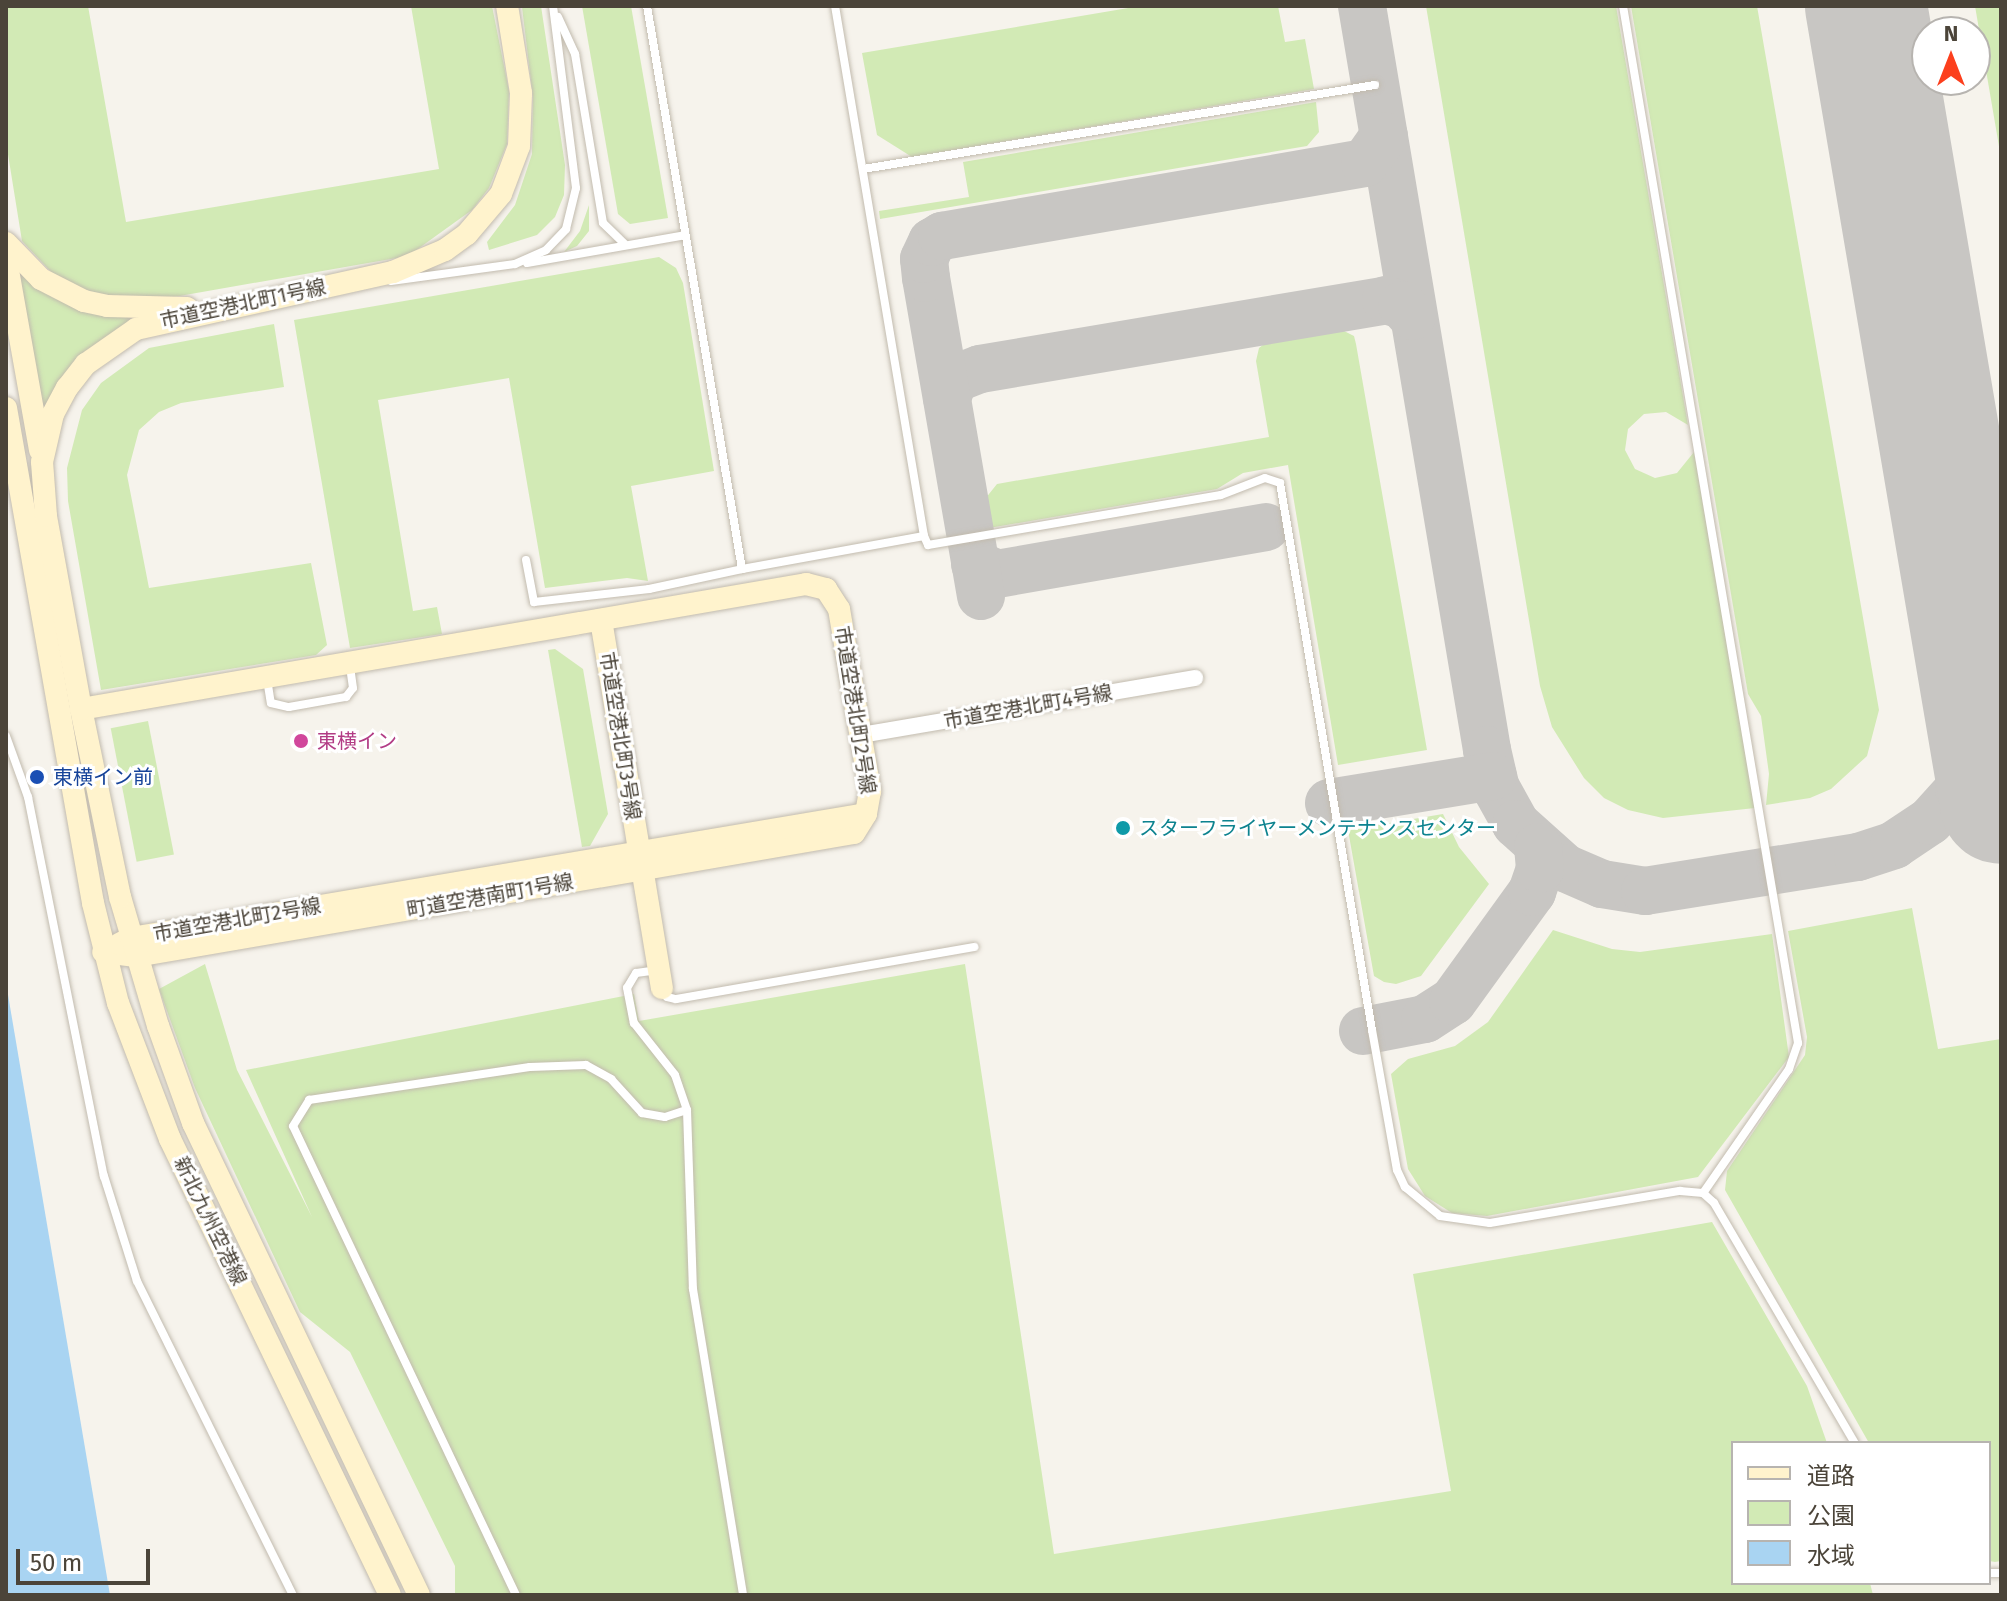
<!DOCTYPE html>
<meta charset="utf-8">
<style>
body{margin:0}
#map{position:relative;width:2007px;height:1601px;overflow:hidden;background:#f6f3ec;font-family:"Fira Sans","Noto Sans JP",sans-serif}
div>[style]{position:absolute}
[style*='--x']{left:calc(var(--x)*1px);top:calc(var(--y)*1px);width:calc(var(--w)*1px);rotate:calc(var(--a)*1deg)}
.green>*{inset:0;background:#d2eab5;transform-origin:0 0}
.water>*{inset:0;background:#a9d4f2}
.taxiway>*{height:48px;margin:-24px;padding:0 24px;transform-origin:24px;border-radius:24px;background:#c8c6c3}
.runway>*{height:122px;margin:-61px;padding:0 61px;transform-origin:61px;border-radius:61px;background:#c8c6c3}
.roads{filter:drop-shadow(0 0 2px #c2bbae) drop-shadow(0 0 2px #c2bbae)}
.lane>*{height:8px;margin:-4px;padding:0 4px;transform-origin:4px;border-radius:4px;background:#fff}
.street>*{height:16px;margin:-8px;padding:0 8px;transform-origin:8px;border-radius:8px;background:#fff}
.secondary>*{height:22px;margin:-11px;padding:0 11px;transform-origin:11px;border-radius:11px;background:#fff3cd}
.dots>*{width:22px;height:22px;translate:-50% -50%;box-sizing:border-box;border:4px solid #fff;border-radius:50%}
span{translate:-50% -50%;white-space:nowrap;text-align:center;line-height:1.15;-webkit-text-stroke:6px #fff;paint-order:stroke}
.street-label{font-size:20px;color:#4b4439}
.hotel-label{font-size:20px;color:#b23c85}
.left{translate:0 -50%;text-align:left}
.transit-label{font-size:20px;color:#164399}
.culture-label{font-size:20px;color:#0d838f}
.frame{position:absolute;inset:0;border:8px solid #4b4439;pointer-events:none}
.legend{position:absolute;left:1731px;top:1441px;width:260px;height:144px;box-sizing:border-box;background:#fff;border:2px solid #b7b4b0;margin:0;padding:10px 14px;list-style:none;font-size:24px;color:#4b4439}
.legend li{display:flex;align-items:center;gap:16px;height:40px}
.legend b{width:40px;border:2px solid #b7b4b0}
.north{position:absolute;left:1911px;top:16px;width:80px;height:80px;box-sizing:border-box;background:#fff;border:2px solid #b7b4b0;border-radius:50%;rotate:0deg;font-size:22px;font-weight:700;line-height:32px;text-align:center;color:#4b4439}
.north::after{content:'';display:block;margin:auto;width:28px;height:36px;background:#fc3f1d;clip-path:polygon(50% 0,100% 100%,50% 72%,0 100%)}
.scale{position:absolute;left:16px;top:1549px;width:134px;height:36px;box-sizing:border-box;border:4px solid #4b4439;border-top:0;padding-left:10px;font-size:24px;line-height:28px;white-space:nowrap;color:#4b4439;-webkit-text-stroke:6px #fff;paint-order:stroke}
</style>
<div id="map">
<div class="green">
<i style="clip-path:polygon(6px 6px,88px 6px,126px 222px,439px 169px,411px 6px,492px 6px,509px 91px,507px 144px,489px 188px,472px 210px,408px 256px,168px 298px,103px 300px,56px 277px,22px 241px,6px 142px)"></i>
<i style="clip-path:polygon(541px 6px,565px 165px,564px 195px,555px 217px,537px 235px,489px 250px,487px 242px,515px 205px,532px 154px,533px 98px,522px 7px)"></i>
<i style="clip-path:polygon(582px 6px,631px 6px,668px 218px,630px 224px,618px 214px)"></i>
<i style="clip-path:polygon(1140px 6px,1278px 6px,1285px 42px,1305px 39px,1314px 89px,912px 157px,877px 135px,862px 53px)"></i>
<i style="clip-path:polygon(1426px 6px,1616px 6px,1688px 425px,1666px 412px,1644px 414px,1628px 429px,1625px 450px,1635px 469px,1655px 478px,1677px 473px,1694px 452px,1755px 808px,1663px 818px,1628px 810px,1604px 798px,1584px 778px,1552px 727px,1540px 686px)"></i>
<i style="clip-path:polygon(1631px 6px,1757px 6px,1879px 710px,1867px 756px,1831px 789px,1810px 798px,1766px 805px,1769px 774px,1761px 716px,1748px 694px)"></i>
<i style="clip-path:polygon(1975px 6px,2001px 6px,2001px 158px)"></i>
<i style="clip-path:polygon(1316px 102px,1319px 132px,1307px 146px,880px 219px,879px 211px,969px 197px,963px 162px)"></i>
<i style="clip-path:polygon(589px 205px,589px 231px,577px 246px,564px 252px,580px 231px)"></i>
<i style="clip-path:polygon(659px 257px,676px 268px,683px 283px,714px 471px,631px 486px,648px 581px,627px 578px,545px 588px,509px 378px,378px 400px,413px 611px,437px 607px,442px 634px,350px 648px,294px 320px)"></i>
<i style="clip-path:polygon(21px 270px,134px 320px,75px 362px,46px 412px,41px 412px,16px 272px)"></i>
<i style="clip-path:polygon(274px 324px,284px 387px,181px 403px,159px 412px,139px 430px,127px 475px,149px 588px,311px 563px,327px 645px,316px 655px,101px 690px,68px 501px,67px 468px,82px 410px,101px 383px,149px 348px)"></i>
<i style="clip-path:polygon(1340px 329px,1354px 336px,1356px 344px,1427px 750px,1338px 765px,1288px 465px,1243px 473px,1217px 489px,989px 528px,985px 499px,997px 484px,1269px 437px,1256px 361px,1259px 348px,1269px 340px)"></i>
<i style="clip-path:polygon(555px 649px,583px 669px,608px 814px,590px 846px,582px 847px,548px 650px)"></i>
<i style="left:148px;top:721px;width:136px;height:38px;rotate:79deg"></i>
<i style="clip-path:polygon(1443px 814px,1459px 847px,1489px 884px,1421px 976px,1396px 984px,1384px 982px,1374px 976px,1348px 830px)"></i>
<i style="clip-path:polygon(1912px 908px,1938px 1049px,2001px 1039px,2001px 1561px,1995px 1562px,1989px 1561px,1989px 1443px,1869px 1443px,1725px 1190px,1727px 1171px,1805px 1055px,1807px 1037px,1788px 931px)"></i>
<i style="clip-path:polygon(1553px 930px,1612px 949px,1640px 952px,1772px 934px,1789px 1057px,1698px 1177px,1487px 1216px,1452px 1213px,1425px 1196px,1408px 1169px,1391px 1074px,1408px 1059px,1455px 1046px,1488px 1022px)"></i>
<i style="clip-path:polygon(205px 964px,237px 1070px,312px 1217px,246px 1070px,634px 994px,639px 1021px,965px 964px,1054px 1554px,1451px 1491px,1413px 1274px,1712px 1222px,1807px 1386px,1827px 1443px,1733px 1443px,1733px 1583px,1870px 1583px,1873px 1595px,455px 1595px,455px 1566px,350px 1352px,300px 1312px,195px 1088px,159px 989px)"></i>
</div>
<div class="water">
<i style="clip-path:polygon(6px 983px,110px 1595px,6px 1595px)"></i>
</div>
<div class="taxiway">
<i style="--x:1362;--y:6;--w:754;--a:80.46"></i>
<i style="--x:1487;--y:750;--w:39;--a:77"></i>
<i style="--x:1496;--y:788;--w:41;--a:60.9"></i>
<i style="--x:1516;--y:824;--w:66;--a:41.9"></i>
<i style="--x:1565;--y:868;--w:40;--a:23.4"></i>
<i style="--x:1602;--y:884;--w:44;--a:9.2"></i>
<i style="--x:1645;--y:891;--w:216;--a:-9.1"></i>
<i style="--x:1858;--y:857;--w:38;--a:-18"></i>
<i style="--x:1894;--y:845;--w:43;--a:-33.7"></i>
<i style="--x:1930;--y:821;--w:43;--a:-47.8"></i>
<i style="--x:1959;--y:789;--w:49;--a:-66"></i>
<i style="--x:1979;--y:744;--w:47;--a:-85.1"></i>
<i style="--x:947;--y:398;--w:20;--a:-70"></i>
<i style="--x:954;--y:379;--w:28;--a:-21"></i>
<i style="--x:980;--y:369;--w:412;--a:-9.6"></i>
<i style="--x:1386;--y:300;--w:17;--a:17"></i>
<i style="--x:1402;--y:305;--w:15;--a:48"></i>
<i style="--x:975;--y:564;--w:24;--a:24"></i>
<i style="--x:997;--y:574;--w:273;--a:-9.9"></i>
<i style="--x:981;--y:596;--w:323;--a:-99.8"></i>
<i style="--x:926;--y:278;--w:19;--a:-96"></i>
<i style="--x:924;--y:259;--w:19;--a:-65"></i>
<i style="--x:932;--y:242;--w:12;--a:-31"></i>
<i style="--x:942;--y:236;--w:429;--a:-9.8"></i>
<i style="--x:1365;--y:163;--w:33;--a:-55"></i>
<i style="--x:1329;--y:803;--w:166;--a:-9.3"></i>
<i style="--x:1363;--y:1031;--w:63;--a:-11"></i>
<i style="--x:1425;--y:1019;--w:33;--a:-33"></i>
<i style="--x:1453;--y:1001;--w:135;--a:-54.1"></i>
<i style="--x:1532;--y:892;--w:24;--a:-71"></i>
<i style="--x:1540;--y:869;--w:22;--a:-95"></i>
</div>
<div class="runway">
<i style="--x:1866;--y:6;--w:808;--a:80.39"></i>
</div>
<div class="roads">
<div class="lane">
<i style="--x:647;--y:6;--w:571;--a:80.42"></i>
<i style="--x:742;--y:569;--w:185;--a:-10.3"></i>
<i style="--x:924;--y:536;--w:537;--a:-99.53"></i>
<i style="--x:1623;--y:6;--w:1052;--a:80.42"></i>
<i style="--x:1798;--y:1043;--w:28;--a:109"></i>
<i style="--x:1789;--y:1069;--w:151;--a:124.7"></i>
<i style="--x:558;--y:17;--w:41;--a:65.3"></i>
<i style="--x:575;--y:54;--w:171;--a:80.6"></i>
<i style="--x:603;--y:223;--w:30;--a:44"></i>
<i style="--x:863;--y:169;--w:519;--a:-9.32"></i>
<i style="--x:527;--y:263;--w:160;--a:-10"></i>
<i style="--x:391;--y:281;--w:125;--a:-7.8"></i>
<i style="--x:515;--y:264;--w:34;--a:-24"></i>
<i style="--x:546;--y:250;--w:29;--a:-46"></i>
<i style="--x:566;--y:229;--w:42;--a:-76.3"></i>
<i style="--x:576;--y:188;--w:183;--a:-97.2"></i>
<i style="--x:924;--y:536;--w:10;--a:66"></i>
<i style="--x:928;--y:545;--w:297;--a:-9.7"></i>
<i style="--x:1221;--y:495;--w:47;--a:-21.1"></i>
<i style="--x:1265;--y:478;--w:16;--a:18"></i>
<i style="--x:1280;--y:483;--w:555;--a:80.45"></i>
<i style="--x:1372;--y:1030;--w:142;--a:79.9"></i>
<i style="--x:1397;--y:1170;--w:19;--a:65"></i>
<i style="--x:1405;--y:1187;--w:45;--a:39.6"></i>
<i style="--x:1440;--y:1216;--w:50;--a:8"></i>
<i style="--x:1490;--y:1223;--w:193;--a:-9.6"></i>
<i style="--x:1680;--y:1191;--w:23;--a:5"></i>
<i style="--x:1703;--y:1193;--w:15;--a:42"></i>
<i style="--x:1714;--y:1203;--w:278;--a:59.6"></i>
<i style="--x:526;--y:560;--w:43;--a:79.2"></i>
<i style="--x:534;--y:602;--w:116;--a:-6.4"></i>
<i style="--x:649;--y:589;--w:95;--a:-12.1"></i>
<i style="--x:267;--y:679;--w:24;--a:81"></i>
<i style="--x:271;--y:703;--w:18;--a:13"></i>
<i style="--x:289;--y:707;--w:58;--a:-10"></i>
<i style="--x:346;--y:697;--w:11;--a:-52"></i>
<i style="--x:353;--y:688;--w:22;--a:-98"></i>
<i style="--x:6;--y:736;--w:65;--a:70.2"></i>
<i style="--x:28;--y:797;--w:387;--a:78.7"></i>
<i style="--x:104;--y:1176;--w:110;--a:72.6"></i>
<i style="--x:137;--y:1281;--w:351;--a:63.6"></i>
<i style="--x:658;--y:970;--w:22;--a:172"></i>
<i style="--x:636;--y:973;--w:17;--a:121"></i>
<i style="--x:627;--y:988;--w:36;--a:79"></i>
<i style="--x:634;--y:1023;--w:66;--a:51.7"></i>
<i style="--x:675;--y:1075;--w:37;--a:71"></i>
<i style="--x:687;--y:1110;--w:179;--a:88.1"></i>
<i style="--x:693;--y:1289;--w:310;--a:80.7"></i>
<i style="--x:662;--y:989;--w:9;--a:58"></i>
<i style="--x:667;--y:997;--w:9;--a:13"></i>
<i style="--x:676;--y:999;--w:303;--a:-9.9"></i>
<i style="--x:1989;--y:1573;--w:12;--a:0"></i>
<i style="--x:516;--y:1595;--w:519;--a:-115.43"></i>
<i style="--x:293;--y:1126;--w:31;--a:-58"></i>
<i style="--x:309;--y:1100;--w:223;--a:-8.5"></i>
<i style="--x:530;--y:1067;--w:56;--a:-2"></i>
<i style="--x:586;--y:1065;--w:29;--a:29"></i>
<i style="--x:611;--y:1079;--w:46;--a:47.6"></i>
<i style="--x:642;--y:1113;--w:23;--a:10"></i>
<i style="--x:665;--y:1117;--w:23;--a:-18"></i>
</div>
<div class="street">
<i style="--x:861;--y:735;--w:339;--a:-9.7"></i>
</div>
<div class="secondary">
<i style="--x:6;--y:243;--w:50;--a:45.8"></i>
<i style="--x:41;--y:279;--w:48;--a:27.1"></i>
<i style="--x:84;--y:301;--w:24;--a:12"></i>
<i style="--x:107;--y:306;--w:80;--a:1.4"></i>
<i style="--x:6;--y:259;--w:194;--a:79.9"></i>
<i style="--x:6;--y:408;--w:503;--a:80.03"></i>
<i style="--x:93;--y:903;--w:103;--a:76"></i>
<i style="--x:118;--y:1003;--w:146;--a:69.1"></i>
<i style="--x:170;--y:1139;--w:506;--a:64.24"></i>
<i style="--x:601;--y:620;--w:373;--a:80.6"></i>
<i style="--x:81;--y:709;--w:736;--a:-9.78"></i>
<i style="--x:806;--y:584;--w:21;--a:14"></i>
<i style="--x:826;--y:589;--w:24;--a:57"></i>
<i style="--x:839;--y:609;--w:185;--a:80.3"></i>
<i style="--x:870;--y:791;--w:23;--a:100"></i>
<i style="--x:866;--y:814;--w:22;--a:122"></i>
<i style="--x:854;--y:833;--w:728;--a:170.28"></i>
<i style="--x:136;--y:956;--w:33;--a:-173"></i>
<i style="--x:119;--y:944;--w:13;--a:-27"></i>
<i style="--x:131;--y:938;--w:745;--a:-9.58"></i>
<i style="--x:419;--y:1595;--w:523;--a:-115.59"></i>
<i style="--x:193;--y:1123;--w:103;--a:-109.8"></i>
<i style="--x:158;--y:1026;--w:134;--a:-106.4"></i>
<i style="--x:120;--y:897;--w:192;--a:-101.7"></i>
<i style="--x:81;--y:709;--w:196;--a:-100.3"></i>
<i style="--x:46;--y:516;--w:54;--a:-94.2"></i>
<i style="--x:42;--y:462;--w:49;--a:-77.1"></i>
<i style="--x:53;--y:414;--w:30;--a:-62"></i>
<i style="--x:67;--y:388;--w:31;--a:-52"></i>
<i style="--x:86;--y:364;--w:61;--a:-35"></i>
<i style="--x:136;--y:329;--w:263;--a:-12.5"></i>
<i style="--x:393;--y:272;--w:56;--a:-22.9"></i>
<i style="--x:445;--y:250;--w:27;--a:-36"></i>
<i style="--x:467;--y:234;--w:52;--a:-49.6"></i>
<i style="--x:501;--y:194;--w:51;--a:-69.4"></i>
<i style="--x:519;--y:146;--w:53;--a:-87.8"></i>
<i style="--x:521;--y:93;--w:88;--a:-99.1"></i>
</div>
</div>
<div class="dots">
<i style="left:301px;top:741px;background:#d1479c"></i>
<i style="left:37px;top:777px;background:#1a4fb4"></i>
<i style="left:1123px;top:828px;background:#0f9aa8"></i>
</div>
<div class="street-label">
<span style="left:243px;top:304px;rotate:-12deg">市道空港北町1号線</span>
<span style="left:1028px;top:707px;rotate:-10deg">市道空港北町4号線</span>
<span style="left:855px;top:710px;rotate:81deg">市道空港北町2号線</span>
<span style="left:620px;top:736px;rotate:81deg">市道空港北町3号線</span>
<span style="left:490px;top:896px;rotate:-10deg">町道空港南町1号線</span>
<span style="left:237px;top:920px;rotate:-10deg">市道空港北町2号線</span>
<span style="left:210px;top:1221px;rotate:64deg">新北九州空港線</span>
</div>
<div class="hotel-label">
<span class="left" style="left:317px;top:741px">東横イン</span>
</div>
<div class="transit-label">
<span class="left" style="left:53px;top:777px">東横イン前</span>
</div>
<div class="culture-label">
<span class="left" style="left:1139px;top:828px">スターフライヤーメンテナンスセンター</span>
</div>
<div class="frame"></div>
<ul class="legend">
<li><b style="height:10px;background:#fff3cd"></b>道路</li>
<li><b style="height:22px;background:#d2eab5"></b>公園</li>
<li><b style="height:22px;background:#a9d4f2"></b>水域</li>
</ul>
<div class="north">N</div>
<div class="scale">50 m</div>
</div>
